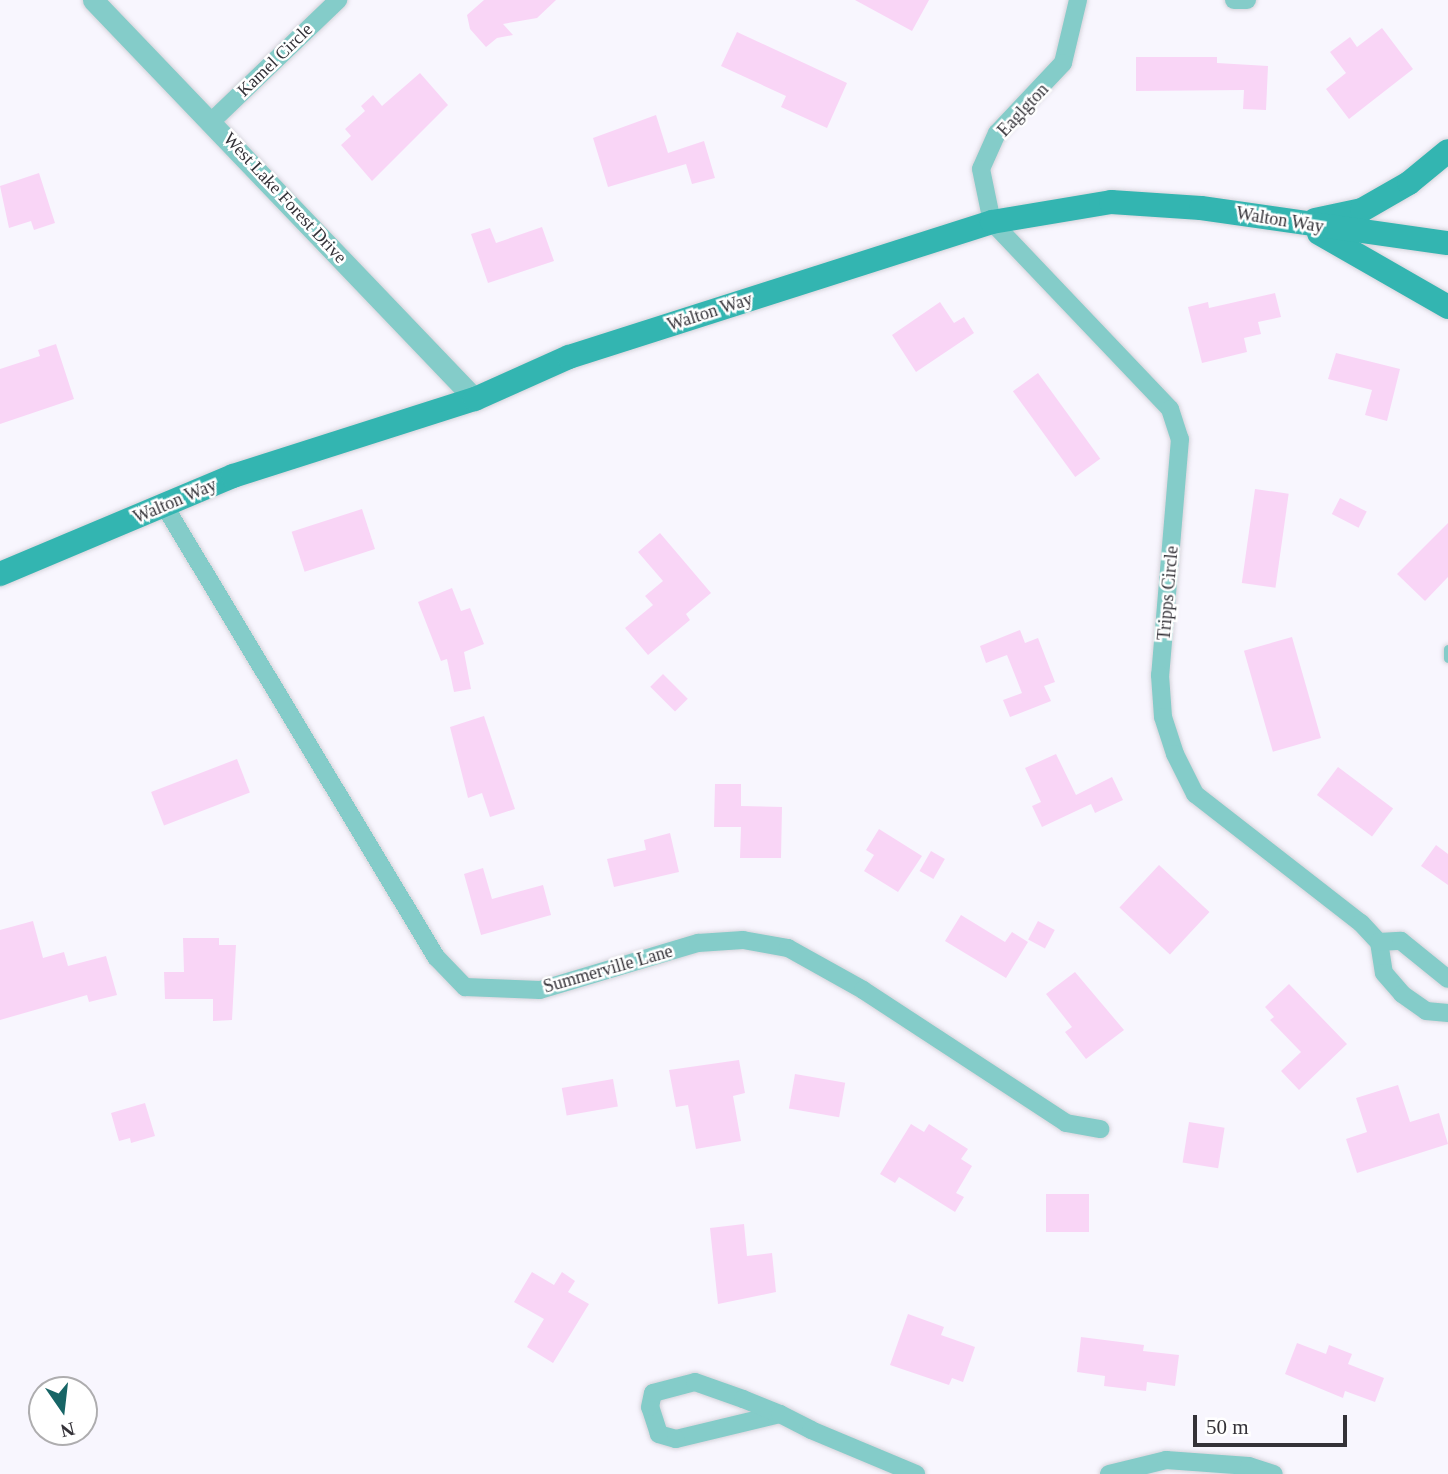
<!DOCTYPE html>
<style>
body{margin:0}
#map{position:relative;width:1448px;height:1474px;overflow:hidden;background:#f8f6fe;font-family:Georgia,serif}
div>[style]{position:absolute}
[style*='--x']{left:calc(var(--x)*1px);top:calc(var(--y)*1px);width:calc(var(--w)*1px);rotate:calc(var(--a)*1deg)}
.building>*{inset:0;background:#f9d5f6;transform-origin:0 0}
.roads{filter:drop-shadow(0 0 2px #d5d3da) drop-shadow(0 0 2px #d5d3da)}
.service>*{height:9px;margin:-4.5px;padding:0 4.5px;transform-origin:4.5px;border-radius:4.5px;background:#84ccc9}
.minor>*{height:18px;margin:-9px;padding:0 9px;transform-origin:9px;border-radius:9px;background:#84ccc9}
.tertiary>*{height:21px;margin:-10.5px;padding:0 10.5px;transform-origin:10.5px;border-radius:10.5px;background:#84ccc9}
.secondary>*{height:24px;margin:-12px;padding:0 12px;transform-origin:12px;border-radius:12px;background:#33b5b1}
span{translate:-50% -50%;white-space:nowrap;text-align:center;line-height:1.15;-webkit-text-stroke:5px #fff;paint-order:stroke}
.street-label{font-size:18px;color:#343238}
.north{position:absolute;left:28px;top:1376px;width:70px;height:70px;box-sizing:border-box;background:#fff;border:2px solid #aeadaf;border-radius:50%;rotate:166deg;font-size:19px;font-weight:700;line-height:28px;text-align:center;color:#343238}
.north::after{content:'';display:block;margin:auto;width:24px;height:32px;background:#176566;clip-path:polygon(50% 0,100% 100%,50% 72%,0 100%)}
.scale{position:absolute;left:1193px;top:1415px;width:154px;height:32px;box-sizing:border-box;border:4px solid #343238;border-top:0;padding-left:9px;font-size:21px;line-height:24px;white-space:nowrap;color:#343238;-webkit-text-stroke:5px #fff;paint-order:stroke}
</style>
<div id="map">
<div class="building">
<i style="clip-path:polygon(484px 0,556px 0,537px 18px,503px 24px,513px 35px,497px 38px,486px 47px,470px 29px,467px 15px)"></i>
<i style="clip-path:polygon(855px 0,929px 0,912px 31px)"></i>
<i style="clip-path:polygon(1382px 28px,1413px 69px,1349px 119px,1326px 89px,1346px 73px,1330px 52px,1350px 37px,1357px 47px)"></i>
<i style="clip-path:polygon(737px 32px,847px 83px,827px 128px,781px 107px,786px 96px,721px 66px)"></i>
<i style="clip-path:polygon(1136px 57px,1217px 57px,1217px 63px,1268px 66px,1266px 110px,1243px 109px,1244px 90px,1136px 91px)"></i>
<i style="clip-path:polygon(420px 73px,448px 105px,372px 181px,341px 145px,351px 136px,345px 129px,365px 111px,361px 106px,373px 95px,382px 106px)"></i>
<i style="clip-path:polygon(656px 115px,668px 153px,704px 141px,715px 178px,692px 184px,686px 164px,608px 187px,593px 138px)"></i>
<i style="clip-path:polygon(39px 173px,55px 223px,34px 230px,31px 221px,9px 228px,0 186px)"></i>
<i style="clip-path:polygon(542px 227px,554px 261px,488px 283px,471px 234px,490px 228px,496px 243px)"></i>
<i style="clip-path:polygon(1275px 293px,1281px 317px,1258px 322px,1261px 334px,1244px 338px,1247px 352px,1202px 363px,1188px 307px,1208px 302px,1209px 308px)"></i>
<i style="clip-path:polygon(940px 302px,954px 323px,964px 317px,974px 333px,916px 372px,892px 335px)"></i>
<i style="clip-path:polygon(56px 344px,74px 399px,0 424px,0 369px,40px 356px,38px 350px)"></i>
<i style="clip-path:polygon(1336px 353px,1400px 369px,1387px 421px,1365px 415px,1372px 390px,1328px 379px)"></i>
<i style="left:1038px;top:373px;width:106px;height:31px;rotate:54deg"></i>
<i style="left:1255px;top:489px;width:34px;height:95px;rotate:8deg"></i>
<i style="left:1340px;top:498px;width:30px;height:18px;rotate:27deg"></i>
<i style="left:362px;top:509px;width:42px;height:74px;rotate:72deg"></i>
<i style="clip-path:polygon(1448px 523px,1448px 577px,1425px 601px,1397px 574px)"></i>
<i style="clip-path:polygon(660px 533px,711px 593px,686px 614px,690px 620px,648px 655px,625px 628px,653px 605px,645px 596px,663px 581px,638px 552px)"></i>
<i style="clip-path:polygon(452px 588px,461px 611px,470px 608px,484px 644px,464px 652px,471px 689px,454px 692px,447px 659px,441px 661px,418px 602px)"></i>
<i style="clip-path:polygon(1020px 630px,1025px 643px,1038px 638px,1055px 682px,1044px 686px,1051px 701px,1010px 717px,1003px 700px,1022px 693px,1007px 655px,986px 663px,980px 646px)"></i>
<i style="left:1292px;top:637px;width:105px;height:50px;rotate:74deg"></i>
<i style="left:663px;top:674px;width:35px;height:18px;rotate:45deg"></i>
<i style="clip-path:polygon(484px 716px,515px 809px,490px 817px,482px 793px,468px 798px,450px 727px)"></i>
<i style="clip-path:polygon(1056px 754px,1076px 795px,1112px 777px,1123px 800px,1095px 813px,1091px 804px,1042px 827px,1032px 806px,1041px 802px,1025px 768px)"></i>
<i style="left:237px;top:759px;width:36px;height:92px;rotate:69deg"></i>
<i style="left:1338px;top:767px;width:69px;height:35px;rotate:37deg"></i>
<i style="clip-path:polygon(715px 784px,741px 784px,741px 806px,782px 807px,781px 858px,740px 858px,741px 827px,714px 827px)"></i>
<i style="clip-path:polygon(879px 829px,922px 856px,898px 892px,864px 871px,874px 855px,866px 850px)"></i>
<i style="clip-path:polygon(670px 833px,679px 872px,614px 887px,607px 859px,646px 850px,644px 840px)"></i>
<i style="clip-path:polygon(1436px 845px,1448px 854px,1448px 885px,1421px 866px)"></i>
<i style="left:931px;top:851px;width:16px;height:23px;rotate:30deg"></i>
<i style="left:1159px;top:865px;width:69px;height:58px;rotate:43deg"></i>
<i style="clip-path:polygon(483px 868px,492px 899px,543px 885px,551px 915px,481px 935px,464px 874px)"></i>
<i style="clip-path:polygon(961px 915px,1005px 942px,1012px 932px,1028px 942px,1006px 978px,945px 941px)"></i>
<i style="clip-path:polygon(33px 921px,43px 958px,64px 952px,68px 966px,106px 956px,117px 995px,89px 1002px,87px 995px,0 1020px,0 930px)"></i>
<i style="left:1038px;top:921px;width:19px;height:21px;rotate:28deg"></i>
<i style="clip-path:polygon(183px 938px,219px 938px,219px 945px,236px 945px,232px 1020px,213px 1021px,213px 999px,165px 999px,164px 972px,184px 972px)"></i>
<i style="clip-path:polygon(1075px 972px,1124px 1030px,1086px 1059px,1065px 1032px,1072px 1027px,1046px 994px)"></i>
<i style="clip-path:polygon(1289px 984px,1347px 1044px,1299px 1090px,1281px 1071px,1301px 1052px,1270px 1020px,1274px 1017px,1265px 1007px)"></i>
<i style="clip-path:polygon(739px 1060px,745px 1093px,733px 1096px,741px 1141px,696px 1149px,688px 1105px,676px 1107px,669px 1070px)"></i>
<i style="left:795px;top:1074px;width:51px;height:35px;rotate:10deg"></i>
<i style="left:613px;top:1079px;width:28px;height:52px;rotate:80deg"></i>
<i style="clip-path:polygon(1398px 1085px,1410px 1122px,1439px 1113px,1448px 1144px,1357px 1173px,1346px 1139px,1367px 1132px,1356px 1098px)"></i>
<i style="clip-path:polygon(145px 1103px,155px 1136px,131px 1143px,130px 1138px,119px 1141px,111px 1113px)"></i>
<i style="left:1189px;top:1122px;width:36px;height:41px;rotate:9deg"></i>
<i style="clip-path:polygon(911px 1124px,924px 1132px,929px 1124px,968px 1149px,961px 1159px,972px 1166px,956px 1193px,964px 1197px,955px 1212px,899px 1177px,895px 1183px,880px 1174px)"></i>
<i style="left:1046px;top:1194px;width:43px;height:38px"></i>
<i style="clip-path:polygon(744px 1224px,747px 1256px,772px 1253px,776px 1292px,718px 1304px,710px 1228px)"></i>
<i style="clip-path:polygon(532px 1272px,554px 1285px,562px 1272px,575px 1281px,568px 1292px,589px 1304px,553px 1363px,527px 1347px,544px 1319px,514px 1302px)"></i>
<i style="clip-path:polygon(908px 1314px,944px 1327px,941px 1335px,975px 1347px,963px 1382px,952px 1378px,949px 1385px,890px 1365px)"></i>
<i style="clip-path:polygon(1081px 1337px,1144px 1345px,1143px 1351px,1179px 1355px,1175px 1386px,1147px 1382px,1146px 1391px,1104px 1386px,1105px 1376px,1077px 1372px)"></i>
<i style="clip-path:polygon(1297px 1343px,1326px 1354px,1329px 1345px,1352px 1354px,1348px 1364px,1384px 1378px,1375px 1402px,1345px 1391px,1343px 1398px,1285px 1374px)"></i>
</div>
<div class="roads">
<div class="service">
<i style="--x:1448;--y:649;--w:9;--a:90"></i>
</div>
<div class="minor">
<i style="--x:1078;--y:0;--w:65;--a:103.4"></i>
<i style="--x:1063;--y:63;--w:96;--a:133.3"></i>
<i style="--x:997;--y:133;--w:39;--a:114"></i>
<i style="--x:981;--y:169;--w:54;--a:78.3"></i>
<i style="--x:992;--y:222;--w:258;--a:46.4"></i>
<i style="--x:1170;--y:409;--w:32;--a:72"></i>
<i style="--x:1180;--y:439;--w:237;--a:94.8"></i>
<i style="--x:1160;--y:675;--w:42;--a:85.9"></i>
<i style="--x:1163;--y:717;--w:39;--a:72"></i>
<i style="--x:1175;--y:754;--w:45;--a:63.4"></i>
<i style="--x:1195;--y:794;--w:210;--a:37.9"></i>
<i style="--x:1361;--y:923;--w:26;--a:47"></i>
<i style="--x:1379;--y:942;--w:31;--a:81"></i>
<i style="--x:1384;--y:973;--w:28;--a:49"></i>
<i style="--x:1402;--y:994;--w:29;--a:35"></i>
<i style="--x:1426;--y:1011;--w:22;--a:5"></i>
<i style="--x:1234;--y:0;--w:13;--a:0"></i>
<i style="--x:212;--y:121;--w:175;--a:-43.8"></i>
<i style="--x:164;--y:505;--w:528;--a:58.96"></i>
<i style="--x:436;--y:957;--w:42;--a:46"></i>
<i style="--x:465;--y:987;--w:75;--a:2.3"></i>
<i style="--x:540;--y:990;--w:165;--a:-16.6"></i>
<i style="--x:698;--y:943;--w:45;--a:-3.8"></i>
<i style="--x:743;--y:940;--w:46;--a:10.1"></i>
<i style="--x:788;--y:948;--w:86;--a:29.2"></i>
<i style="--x:863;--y:990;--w:243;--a:33.2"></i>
<i style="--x:1066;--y:1123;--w:35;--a:10"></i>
<i style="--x:1379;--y:942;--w:22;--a:-3"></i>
<i style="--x:1401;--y:941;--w:60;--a:39"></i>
<i style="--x:780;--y:1414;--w:107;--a:166.5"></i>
<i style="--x:676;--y:1439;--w:18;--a:-164"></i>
<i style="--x:659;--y:1434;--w:28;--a:-108"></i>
<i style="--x:650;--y:1407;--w:14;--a:-78"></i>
<i style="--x:653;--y:1393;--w:43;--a:-14.7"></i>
<i style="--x:695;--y:1382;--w:51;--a:19.5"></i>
<i style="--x:743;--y:1399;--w:40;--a:22"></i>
<i style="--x:780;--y:1414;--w:35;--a:27"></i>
<i style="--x:811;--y:1430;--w:114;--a:22.7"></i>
<i style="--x:1109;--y:1474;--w:59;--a:-13.8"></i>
<i style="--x:1166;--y:1460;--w:83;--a:4.1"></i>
<i style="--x:1249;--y:1466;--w:26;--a:18"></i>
</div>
<div class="tertiary">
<i style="--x:93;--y:0;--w:552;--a:46.25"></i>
</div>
<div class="secondary">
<i style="--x:1315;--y:220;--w:48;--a:-12"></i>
<i style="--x:1362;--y:210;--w:54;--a:-29.9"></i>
<i style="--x:1409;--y:183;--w:50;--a:-39.4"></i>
<i style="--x:1319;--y:233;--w:149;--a:29.8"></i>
<i style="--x:0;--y:574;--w:253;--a:-22.8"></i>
<i style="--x:233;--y:476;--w:254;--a:-17.7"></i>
<i style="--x:475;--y:399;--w:103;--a:-24.1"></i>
<i style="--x:569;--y:357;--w:444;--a:-17.7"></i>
<i style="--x:992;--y:222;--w:121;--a:-9.5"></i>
<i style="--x:1111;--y:202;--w:90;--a:3.8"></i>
<i style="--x:1201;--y:208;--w:249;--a:8.1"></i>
</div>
</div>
<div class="street-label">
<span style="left:275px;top:60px;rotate:-44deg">Kamel Circle</span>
<span style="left:1023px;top:110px;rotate:-47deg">Eaglgton</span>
<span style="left:285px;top:198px;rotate:47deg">West Lake Forest Drive</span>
<span style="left:1280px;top:220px;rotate:9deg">Walton Way</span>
<span style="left:710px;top:312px;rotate:-18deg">Walton Way</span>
<span style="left:175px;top:501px;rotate:-23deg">Walton Way</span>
<span style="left:1168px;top:593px;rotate:-85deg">Tripps Circle</span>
<span style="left:608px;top:969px;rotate:-16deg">Summerville Lane</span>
</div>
<div class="north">N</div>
<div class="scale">50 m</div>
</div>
